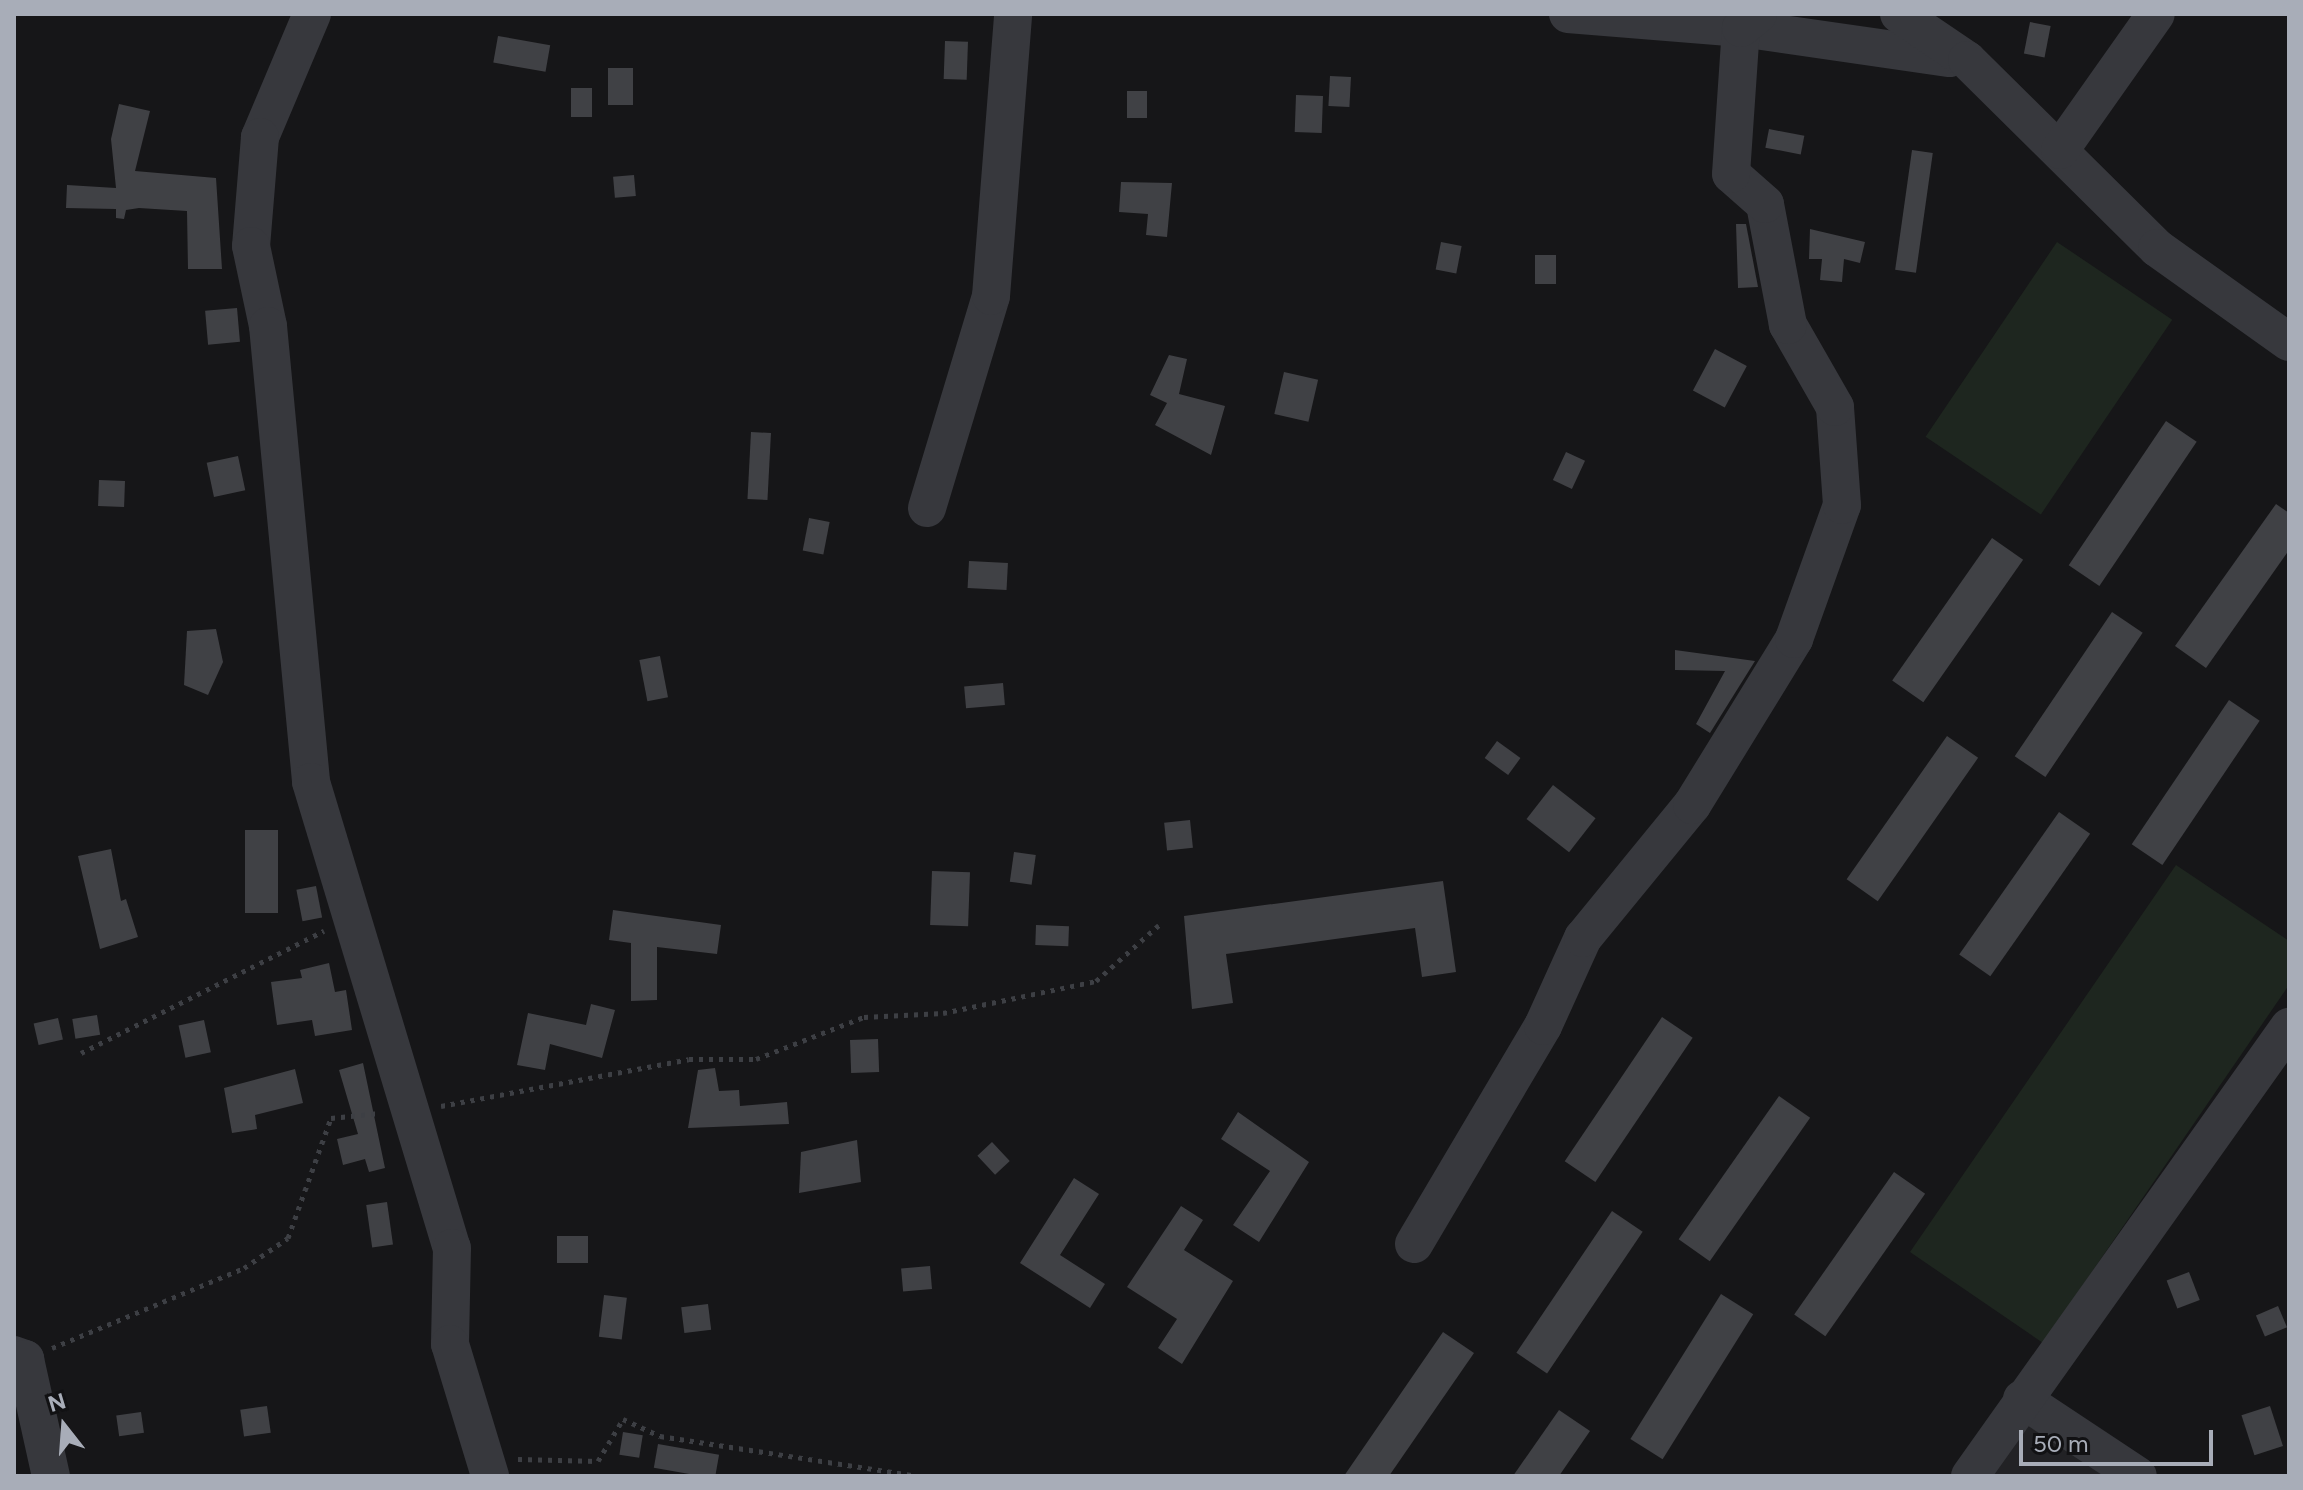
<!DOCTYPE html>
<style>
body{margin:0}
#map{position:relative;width:2303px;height:1490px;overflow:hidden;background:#161618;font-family:Figtree,sans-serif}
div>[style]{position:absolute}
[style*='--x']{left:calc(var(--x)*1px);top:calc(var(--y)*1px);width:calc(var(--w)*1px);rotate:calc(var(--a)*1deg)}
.built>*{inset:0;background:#222225}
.green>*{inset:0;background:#1e261f;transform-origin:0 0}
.building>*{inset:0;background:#404145;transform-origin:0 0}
.path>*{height:5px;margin-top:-2.5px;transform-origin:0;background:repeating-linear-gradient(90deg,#3d3f44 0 4px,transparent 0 10px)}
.minor>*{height:38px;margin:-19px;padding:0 19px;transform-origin:19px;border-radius:19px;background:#37383d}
span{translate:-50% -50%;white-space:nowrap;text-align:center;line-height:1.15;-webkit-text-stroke:8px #111113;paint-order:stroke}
.frame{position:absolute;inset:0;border:16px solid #a8adb8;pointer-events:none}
.north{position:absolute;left:24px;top:1386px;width:80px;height:80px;-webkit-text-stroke:6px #111113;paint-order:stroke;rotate:343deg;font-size:22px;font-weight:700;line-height:32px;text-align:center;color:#a8adb8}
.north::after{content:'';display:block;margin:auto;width:28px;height:36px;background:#a8adb8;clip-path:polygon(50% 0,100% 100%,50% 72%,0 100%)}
.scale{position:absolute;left:2019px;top:1430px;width:194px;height:36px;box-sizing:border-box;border:4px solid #a8adb8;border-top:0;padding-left:10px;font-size:24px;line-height:28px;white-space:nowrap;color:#a8adb8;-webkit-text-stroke:6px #111113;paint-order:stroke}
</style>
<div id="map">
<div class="built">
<i style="clip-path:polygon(2022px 1399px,2138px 1476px,1970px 1476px)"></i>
</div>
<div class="green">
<i style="left:2057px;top:242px;width:139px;height:235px;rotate:34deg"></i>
<i style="clip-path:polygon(2176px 865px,2289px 941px,2289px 985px,2043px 1343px,1910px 1252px)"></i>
</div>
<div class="building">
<i style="left:2030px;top:22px;width:21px;height:32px;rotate:11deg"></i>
<i style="left:498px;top:36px;width:53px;height:27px;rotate:10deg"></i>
<i style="left:945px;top:41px;width:23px;height:38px;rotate:2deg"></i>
<i style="left:608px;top:68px;width:25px;height:37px"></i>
<i style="left:1330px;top:76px;width:21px;height:30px;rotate:3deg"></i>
<i style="left:571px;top:88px;width:21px;height:29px"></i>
<i style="left:1127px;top:91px;width:20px;height:27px"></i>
<i style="left:1296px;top:95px;width:27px;height:37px;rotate:2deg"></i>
<i style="clip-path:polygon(119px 104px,150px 111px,135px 171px,216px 178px,222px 269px,188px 269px,187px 211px,139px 208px,126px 210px,124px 219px,116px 218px,116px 209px,66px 208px,67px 185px,116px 188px,111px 139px)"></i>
<i style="left:1769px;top:129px;width:36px;height:19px;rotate:11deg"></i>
<i style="left:1912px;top:150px;width:21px;height:121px;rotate:8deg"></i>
<i style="left:634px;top:175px;width:21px;height:21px;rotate:85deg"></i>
<i style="clip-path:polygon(1121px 182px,1172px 183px,1167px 237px,1146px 235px,1148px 214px,1119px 212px)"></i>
<i style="clip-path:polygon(1736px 224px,1746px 224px,1758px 287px,1738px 288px)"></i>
<i style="clip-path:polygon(1810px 229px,1865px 242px,1860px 263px,1844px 259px,1842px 282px,1820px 280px,1822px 259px,1809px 259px)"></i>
<i style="left:1441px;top:242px;width:21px;height:28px;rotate:11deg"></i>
<i style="left:1535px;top:255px;width:21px;height:29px"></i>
<i style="left:237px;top:308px;width:34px;height:32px;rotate:85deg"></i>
<i style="left:1715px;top:349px;width:36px;height:47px;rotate:28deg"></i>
<i style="clip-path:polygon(1169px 355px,1187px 359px,1179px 394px,1225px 406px,1211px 455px,1155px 425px,1167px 403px,1150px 395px)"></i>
<i style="left:1284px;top:372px;width:35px;height:43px;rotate:13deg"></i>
<i style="left:2166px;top:421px;width:37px;height:174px;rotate:34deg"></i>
<i style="left:751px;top:432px;width:20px;height:67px;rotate:3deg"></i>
<i style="left:1566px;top:452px;width:21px;height:31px;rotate:25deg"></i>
<i style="left:238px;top:456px;width:35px;height:32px;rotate:78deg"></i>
<i style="left:99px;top:480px;width:26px;height:26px;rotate:2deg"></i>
<i style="clip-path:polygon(2276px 504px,2289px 513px,2289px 550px,2206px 668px,2175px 646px)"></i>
<i style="left:809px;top:518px;width:21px;height:33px;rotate:11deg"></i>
<i style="left:1992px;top:538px;width:38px;height:174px;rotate:35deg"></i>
<i style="left:969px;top:561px;width:39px;height:27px;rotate:3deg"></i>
<i style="left:2112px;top:612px;width:37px;height:174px;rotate:34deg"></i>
<i style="clip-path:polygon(216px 629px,223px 662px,208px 695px,184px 685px,187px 631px)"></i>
<i style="clip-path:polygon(1675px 650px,1755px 661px,1710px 733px,1696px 724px,1725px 671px,1675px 670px)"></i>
<i style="left:660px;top:656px;width:42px;height:21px;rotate:79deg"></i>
<i style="left:1003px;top:683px;width:22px;height:39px;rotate:85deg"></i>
<i style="left:2229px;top:700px;width:37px;height:174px;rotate:34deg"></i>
<i style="left:1947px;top:736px;width:38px;height:175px;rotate:35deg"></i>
<i style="left:1497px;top:741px;width:29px;height:21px;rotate:36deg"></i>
<i style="left:1553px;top:785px;width:54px;height:43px;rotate:38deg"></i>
<i style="left:2059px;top:812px;width:38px;height:174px;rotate:35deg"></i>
<i style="left:1190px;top:820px;width:28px;height:26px;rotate:84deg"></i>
<i style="left:245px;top:830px;width:33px;height:83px"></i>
<i style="clip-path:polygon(111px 849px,121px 901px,126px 899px,138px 937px,100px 949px,78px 856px)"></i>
<i style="left:1014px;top:852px;width:22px;height:30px;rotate:8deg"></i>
<i style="left:932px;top:871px;width:38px;height:54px;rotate:2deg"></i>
<i style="clip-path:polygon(1443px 881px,1456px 972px,1422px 977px,1415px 928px,1226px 954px,1233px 1003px,1192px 1009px,1184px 916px)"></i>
<i style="left:316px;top:886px;width:32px;height:20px;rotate:79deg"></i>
<i style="clip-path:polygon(613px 910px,721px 925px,717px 954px,657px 947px,657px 1000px,631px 1001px,631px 943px,609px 940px)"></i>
<i style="left:1036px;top:925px;width:33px;height:20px;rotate:2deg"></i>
<i style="clip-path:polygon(329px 963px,335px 992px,346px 990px,352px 1030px,315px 1036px,312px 1020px,277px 1025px,271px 982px,302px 978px,300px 970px)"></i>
<i style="clip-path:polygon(591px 1004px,615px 1010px,602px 1058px,550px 1044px,545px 1070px,517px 1065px,528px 1013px,586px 1025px)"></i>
<i style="left:97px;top:1015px;width:20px;height:25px;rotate:81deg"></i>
<i style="left:1662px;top:1017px;width:37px;height:174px;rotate:34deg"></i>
<i style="left:58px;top:1018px;width:22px;height:25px;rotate:77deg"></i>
<i style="left:204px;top:1020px;width:33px;height:26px;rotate:78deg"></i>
<i style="left:878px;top:1039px;width:33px;height:28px;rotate:88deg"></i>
<i style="clip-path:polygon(363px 1063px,385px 1168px,369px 1172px,365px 1159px,343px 1165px,337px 1139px,358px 1134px,339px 1070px)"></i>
<i style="clip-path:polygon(715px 1068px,719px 1091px,739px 1090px,740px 1106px,787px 1102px,789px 1124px,688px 1128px,698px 1070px)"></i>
<i style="clip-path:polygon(295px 1069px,303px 1103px,255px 1115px,257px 1129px,232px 1133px,224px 1088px)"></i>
<i style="left:1779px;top:1096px;width:38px;height:175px;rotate:35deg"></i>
<i style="clip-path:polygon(1238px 1112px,1309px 1162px,1259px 1242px,1233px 1225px,1270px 1171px,1221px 1139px)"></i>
<i style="clip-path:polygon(857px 1140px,861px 1182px,799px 1193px,801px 1152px)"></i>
<i style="left:992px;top:1142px;width:26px;height:20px;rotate:47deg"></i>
<i style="left:1894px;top:1172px;width:38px;height:174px;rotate:35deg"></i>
<i style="clip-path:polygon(1074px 1178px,1099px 1194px,1060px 1255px,1105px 1284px,1090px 1308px,1020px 1263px)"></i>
<i style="left:387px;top:1202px;width:43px;height:21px;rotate:82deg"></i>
<i style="clip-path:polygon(1181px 1206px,1203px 1220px,1184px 1250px,1233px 1281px,1182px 1364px,1158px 1348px,1177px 1319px,1127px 1287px)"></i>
<i style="left:1612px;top:1211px;width:37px;height:171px;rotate:34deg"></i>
<i style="left:557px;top:1236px;width:31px;height:27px"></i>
<i style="left:930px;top:1266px;width:23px;height:29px;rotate:85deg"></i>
<i style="left:2189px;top:1272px;width:30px;height:24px;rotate:69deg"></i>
<i style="left:1721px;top:1294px;width:38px;height:171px;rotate:32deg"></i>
<i style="left:604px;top:1295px;width:23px;height:42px;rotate:7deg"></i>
<i style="left:708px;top:1304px;width:26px;height:27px;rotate:83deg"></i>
<i style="left:2278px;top:1306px;width:23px;height:24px;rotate:67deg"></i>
<i style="clip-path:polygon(1443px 1332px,1474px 1353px,1389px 1476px,1344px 1476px)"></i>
<i style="left:267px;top:1406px;width:27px;height:27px;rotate:82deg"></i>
<i style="left:2270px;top:1406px;width:42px;height:30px;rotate:72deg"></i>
<i style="clip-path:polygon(1559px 1410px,1590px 1431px,1559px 1476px,1513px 1476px)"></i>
<i style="left:141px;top:1412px;width:21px;height:25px;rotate:82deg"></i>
<i style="left:623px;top:1432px;width:20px;height:23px;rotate:9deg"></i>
<i style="left:658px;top:1444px;width:62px;height:24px;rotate:10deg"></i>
</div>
<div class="path">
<i style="--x:81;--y:1053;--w:272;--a:-26.7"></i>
<i style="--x:441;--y:1106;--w:252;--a:-10.7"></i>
<i style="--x:689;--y:1059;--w:67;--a:0"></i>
<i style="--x:756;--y:1059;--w:116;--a:-21.3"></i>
<i style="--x:864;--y:1017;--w:79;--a:-2.9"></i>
<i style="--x:943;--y:1013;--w:156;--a:-11.8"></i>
<i style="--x:1096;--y:981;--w:84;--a:-41.6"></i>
<i style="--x:52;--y:1348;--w:208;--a:-22.6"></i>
<i style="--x:244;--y:1268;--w:53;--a:-34.3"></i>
<i style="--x:288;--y:1238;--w:127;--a:-70.3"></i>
<i style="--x:331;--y:1118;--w:49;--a:-5.8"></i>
<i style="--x:518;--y:1459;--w:80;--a:1.4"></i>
<i style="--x:598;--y:1461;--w:49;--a:-59.2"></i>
<i style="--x:623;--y:1419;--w:41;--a:24.7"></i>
<i style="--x:660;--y:1436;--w:256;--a:8.8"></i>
</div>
<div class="minor">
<i style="--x:312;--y:14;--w:134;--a:112.9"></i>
<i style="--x:260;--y:137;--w:109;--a:94.7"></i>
<i style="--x:251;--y:246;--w:82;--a:78"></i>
<i style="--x:268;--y:326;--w:458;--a:84.6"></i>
<i style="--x:311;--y:782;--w:487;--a:73.2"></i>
<i style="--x:452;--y:1248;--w:96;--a:91.2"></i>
<i style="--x:450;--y:1344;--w:138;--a:73.1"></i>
<i style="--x:1568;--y:14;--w:174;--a:4.6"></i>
<i style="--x:1741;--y:28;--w:211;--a:8.2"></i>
<i style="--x:1899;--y:14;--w:82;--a:34.1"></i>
<i style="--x:1967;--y:60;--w:267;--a:44.7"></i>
<i style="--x:2157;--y:248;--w:162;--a:35.5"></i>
<i style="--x:2060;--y:150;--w:166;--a:-54.8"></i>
<i style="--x:927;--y:508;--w:221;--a:-73.2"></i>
<i style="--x:991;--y:296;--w:283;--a:-85.5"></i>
<i style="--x:1414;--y:1244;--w:253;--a:-59.4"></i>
<i style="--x:1543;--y:1026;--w:97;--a:-65.6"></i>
<i style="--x:1583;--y:938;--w:172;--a:-50.7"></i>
<i style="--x:1692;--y:805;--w:195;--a:-58.4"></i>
<i style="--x:1794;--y:639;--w:142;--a:-70.3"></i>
<i style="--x:1842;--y:505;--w:98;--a:-94.1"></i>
<i style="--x:1835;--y:407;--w:95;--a:-119.8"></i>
<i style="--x:1788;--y:325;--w:123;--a:-100.8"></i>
<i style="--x:1765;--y:204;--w:45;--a:-138.6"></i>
<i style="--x:1731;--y:174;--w:146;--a:-86.1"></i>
<i style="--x:1741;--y:28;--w:22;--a:-39"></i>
<i style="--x:14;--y:1355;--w:12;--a:20"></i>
<i style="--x:25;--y:1359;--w:120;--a:77.5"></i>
<i style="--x:2022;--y:1399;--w:139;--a:33.6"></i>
<i style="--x:1970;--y:1476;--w:551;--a:-54.61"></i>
</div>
<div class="frame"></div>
<div class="north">N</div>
<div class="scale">50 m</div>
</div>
